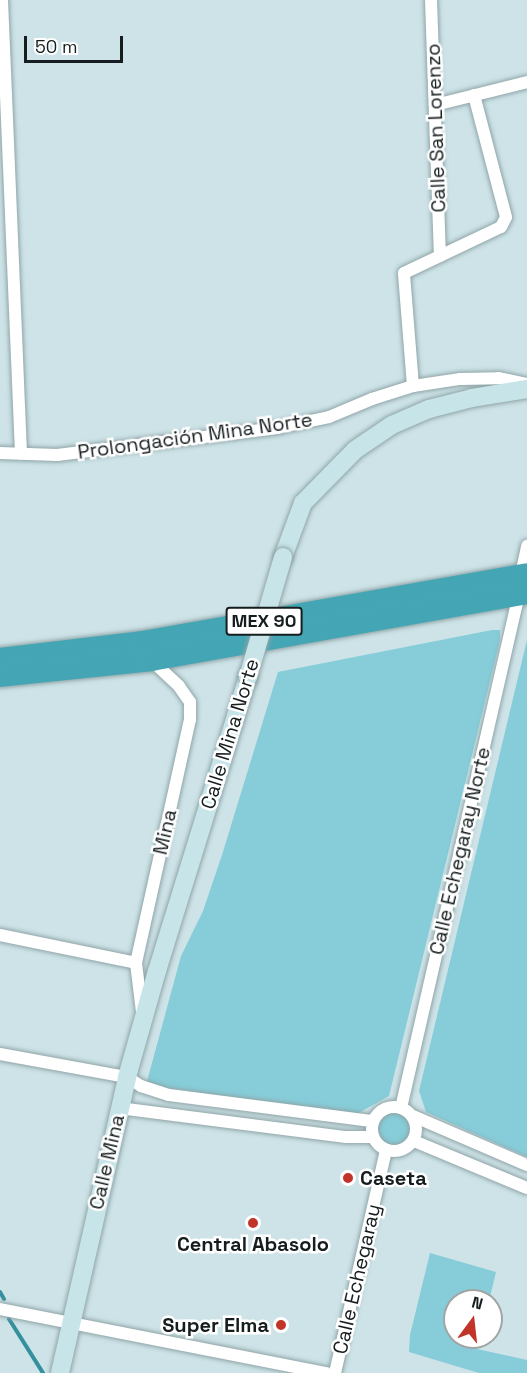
<!DOCTYPE html>
<meta charset="utf-8">
<style>
body{margin:0}
#map{position:relative;width:527px;height:1373px;overflow:hidden;background:#cde3e7;font-family:"Space Grotesk",sans-serif}
div>[style]{position:absolute}
[style*='--x']{left:calc(var(--x)*1px);top:calc(var(--y)*1px);width:calc(var(--w)*1px);rotate:calc(var(--a)*1deg)}
.green>*{inset:0;background:#86cdd9}
.round{border-radius:50%}
.stream>*{height:4px;margin:-2px;padding:0 2px;transform-origin:2px;border-radius:2px;background:#35909d}
.roads{filter:drop-shadow(0 0 2px #90a5a8) drop-shadow(0 0 2px #90a5a8)}
.street>*{height:12px;margin:-6px;padding:0 6px;transform-origin:6px;border-radius:6px;background:#fff}
.street>.ring{margin:-6px;padding:0;box-sizing:content-box;background:none;border:12px solid #fff;border-radius:50%}
.secondary>*{height:18px;margin:-9px;padding:0 9px;transform-origin:9px;border-radius:9px;background:#c7e4e8}
.highway>*{height:22px;margin:-11px;padding:0 11px;transform-origin:11px;border-radius:11px;background:#44a6b4}
.bridges{filter:drop-shadow(0 0 2px #90a5a8) drop-shadow(0 0 2px #90a5a8)}
.secondary-bridge>*{height:18px;margin:-9px;padding:0 9px;transform-origin:9px;border-radius:9px;background:#c7e4e8}
.dots>*{width:16px;height:16px;translate:-50% -50%;box-sizing:border-box;border:3px solid #fff;border-radius:50%}
span{translate:-50% -50%;white-space:nowrap;text-align:center;line-height:1.15;-webkit-text-stroke:5px #fff;paint-order:stroke}
.shield-label span{padding:2px 4px;background:#fff;border:2px solid;border-radius:4px;-webkit-text-stroke-width:0}
.shield-label{font-size:18px;color:#151d1e;font-weight:700}
.street-label{font-size:20px;color:#151d1e}
.poi-label{font-size:20px;color:#151d1e;font-weight:700}
.left{translate:0 -50%;text-align:left}
.right{translate:-100% -50%;text-align:right}
.north{position:absolute;left:443px;top:1289px;width:60px;height:60px;box-sizing:border-box;background:#fff;border:2px solid #a1a5a5;border-radius:50%;rotate:15deg;font-size:16px;font-weight:700;line-height:24px;text-align:center;color:#151d1e}
.north::after{content:'';display:block;margin:auto;width:21px;height:27px;background:#c2342a;clip-path:polygon(50% 0,100% 100%,50% 72%,0 100%)}
.scale{position:absolute;left:24px;top:36px;width:99px;height:27px;box-sizing:border-box;border:3px solid #151d1e;border-top:0;padding-left:8px;font-size:18px;line-height:21px;white-space:nowrap;color:#151d1e;-webkit-text-stroke:4px #fff;paint-order:stroke}
</style>
<div id="map">
<div class="green">
<i style="clip-path:polygon(492px 630px,500px 630px,500px 640px,389px 1096px,355px 1115px,146px 1085px,181px 956px,203px 911px,222px 855px,278px 672px)"></i>
<i style="clip-path:polygon(527px 640px,527px 1157px,426px 1112px,419px 1091px)"></i>
<i class="round" style="left:377px;top:1112px;width:36px;height:36px"></i>
<i style="clip-path:polygon(430px 1253px,496px 1272px,489px 1301px,455px 1301px,455px 1337px,480px 1337px,477px 1349px,527px 1360px,527px 1373px,479px 1373px,409px 1352px,410px 1335px)"></i>
</div>
<div class="stream">
<i style="--x:0;--y:1292;--w:8;--a:60"></i>
<i style="--x:9;--y:1319;--w:64;--a:57.8"></i>
</div>
<div class="roads">
<div class="street">
<i style="--x:2;--y:0;--w:454;--a:87.6"></i>
<i style="--x:431;--y:0;--w:256;--a:88"></i>
<i style="--x:435;--y:105;--w:95;--a:-14"></i>
<i style="--x:413;--y:386;--w:113;--a:-94.6"></i>
<i style="--x:404;--y:273;--w:107;--a:-25.4"></i>
<i style="--x:501;--y:227;--w:11;--a:-63"></i>
<i style="--x:506;--y:217;--w:126;--a:-104.7"></i>
<i style="--x:0;--y:453;--w:57;--a:2"></i>
<i style="--x:57;--y:455;--w:222;--a:-7"></i>
<i style="--x:277;--y:428;--w:53;--a:-11.9"></i>
<i style="--x:329;--y:417;--w:47;--a:-22.7"></i>
<i style="--x:372;--y:399;--w:43;--a:-17.6"></i>
<i style="--x:413;--y:386;--w:48;--a:-8.5"></i>
<i style="--x:460;--y:379;--w:39;--a:-1"></i>
<i style="--x:499;--y:378;--w:29;--a:12"></i>
<i style="--x:521;--y:575;--w:30;--a:-78"></i>
<i style="--x:0;--y:935;--w:139;--a:11.6"></i>
<i style="--x:142;--y:1012;--w:49;--a:-97"></i>
<i style="--x:136;--y:963;--w:249;--a:-77.5"></i>
<i style="--x:190;--y:720;--w:18;--a:-90"></i>
<i style="--x:190;--y:702;--w:19;--a:-125"></i>
<i style="--x:179;--y:686;--w:38;--a:-137"></i>
<i style="--x:0;--y:1054;--w:129;--a:10.3"></i>
<i style="--x:127;--y:1077;--w:17;--a:33"></i>
<i style="--x:141;--y:1086;--w:29;--a:18"></i>
<i style="--x:169;--y:1095;--w:206;--a:7.3"></i>
<i class="ring" style="left:372px;top:1107px;width:32px;height:32px"></i>
<i style="--x:119;--y:1108;--w:229;--a:7.3"></i>
<i style="--x:346;--y:1137;--w:27;--a:0"></i>
<i style="--x:401;--y:1108;--w:527;--a:-77.07"></i>
<i style="--x:413;--y:1116;--w:124;--a:23.3"></i>
<i style="--x:414;--y:1141;--w:122;--a:22.6"></i>
<i style="--x:0;--y:1309;--w:333;--a:11.1"></i>
<i style="--x:335;--y:1373;--w:229;--a:-77.1"></i>
</div>
<div class="secondary">
<i style="--x:283;--y:557;--w:58;--a:-69.7"></i>
<i style="--x:303;--y:503;--w:74;--a:-45.5"></i>
<i style="--x:355;--y:450;--w:45;--a:-34"></i>
<i style="--x:392;--y:425;--w:40;--a:-23.4"></i>
<i style="--x:429;--y:409;--w:44;--a:-14.3"></i>
<i style="--x:472;--y:398;--w:56;--a:-9.3"></i>
<i style="--x:60;--y:1373;--w:303;--a:-77.2"></i>
<i style="--x:127;--y:1077;--w:110;--a:-74.2"></i>
<i style="--x:157;--y:971;--w:308;--a:-72.8"></i>
</div>
<div class="highway">
<i style="--x:0;--y:659;--w:144;--a:-6.8"></i>
<i style="--x:143;--y:642;--w:390;--a:-10"></i>
<i style="--x:0;--y:676;--w:152;--a:-6"></i>
<i style="--x:151;--y:660;--w:382;--a:-10.1"></i>
</div>
</div>
<div class="bridges">
<div class="secondary-bridge">
<i style="--x:248;--y:677;--w:125;--a:-73.7"></i>
</div>
</div>
<div class="dots">
<i style="left:348px;top:1178px;background:#c2342a"></i>
<i style="left:253px;top:1223px;background:#c2342a"></i>
<i style="left:281px;top:1325px;background:#c2342a"></i>
</div>
<div class="shield-label">
<span style="left:264px;top:621px">MEX 90</span>
</div>
<div class="street-label">
<span style="left:436px;top:128px;rotate:-92deg">Calle San Lorenzo</span>
<span style="left:195px;top:436px;rotate:-8deg">Prolongación Mina Norte</span>
<span style="left:230px;top:734px;rotate:-73deg">Calle Mina Norte</span>
<span style="left:165px;top:832px;rotate:-77deg">Mina</span>
<span style="left:460px;top:851px;rotate:-77deg">Calle Echegaray Norte</span>
<span style="left:107px;top:1162px;rotate:-77deg">Calle Mina</span>
<span style="left:357px;top:1279px;rotate:-77deg">Calle Echegaray</span>
</div>
<div class="poi-label">
<span class="left" style="left:360px;top:1178px">Caseta</span>
<span style="left:253px;top:1244px">Central Abasolo</span>
<span class="right" style="left:269px;top:1325px">Super Elma</span>
</div>
<div class="north">N</div>
<div class="scale">50 m</div>
</div>
